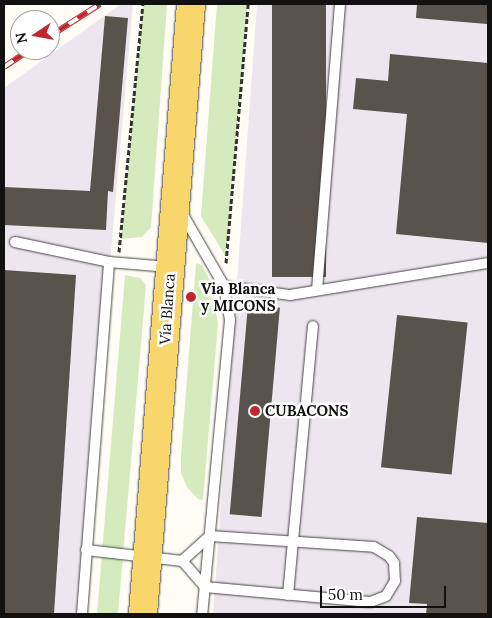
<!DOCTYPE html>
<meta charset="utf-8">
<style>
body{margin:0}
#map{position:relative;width:492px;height:618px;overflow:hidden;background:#fffdf5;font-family:Lora,serif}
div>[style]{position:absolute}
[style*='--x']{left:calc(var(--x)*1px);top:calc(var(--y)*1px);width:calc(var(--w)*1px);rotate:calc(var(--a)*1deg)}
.industrial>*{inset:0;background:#eee6ef}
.green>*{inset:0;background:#d5ebbd}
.building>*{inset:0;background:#5a524d;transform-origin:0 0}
.path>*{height:3px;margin-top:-1.5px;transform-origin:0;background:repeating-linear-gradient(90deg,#333 0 5px,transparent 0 7.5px)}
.roads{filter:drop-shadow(0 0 1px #444) drop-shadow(0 0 1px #444)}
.service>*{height:10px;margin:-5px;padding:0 5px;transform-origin:5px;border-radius:5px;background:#fff}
.primary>*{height:28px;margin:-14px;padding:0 14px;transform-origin:14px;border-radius:14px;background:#f9d66b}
.rail>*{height:5.5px;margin-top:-2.75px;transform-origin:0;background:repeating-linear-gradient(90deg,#fff 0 11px,#c4262e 0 22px);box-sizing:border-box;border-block:1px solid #c4262e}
.dots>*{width:14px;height:14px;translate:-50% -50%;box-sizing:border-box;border:2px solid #fff;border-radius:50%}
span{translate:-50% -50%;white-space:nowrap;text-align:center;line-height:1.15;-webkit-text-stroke:5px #fff;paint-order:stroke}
.poi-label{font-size:15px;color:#111;font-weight:700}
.left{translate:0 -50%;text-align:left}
.street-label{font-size:15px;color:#111}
.frame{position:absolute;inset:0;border:5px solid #111;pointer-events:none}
.north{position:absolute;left:10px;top:10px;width:50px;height:50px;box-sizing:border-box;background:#fff;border:1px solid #a0a0a0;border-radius:50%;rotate:258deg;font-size:14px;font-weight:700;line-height:20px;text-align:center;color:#111}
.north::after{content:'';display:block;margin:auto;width:18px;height:22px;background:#c4262e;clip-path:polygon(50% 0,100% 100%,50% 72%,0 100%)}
.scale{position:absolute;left:320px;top:586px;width:126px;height:22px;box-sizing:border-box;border:2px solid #111;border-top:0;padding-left:6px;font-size:15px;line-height:18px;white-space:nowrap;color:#111;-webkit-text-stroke:4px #fff;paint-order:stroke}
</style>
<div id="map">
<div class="industrial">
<i style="clip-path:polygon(121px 4px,133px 4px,79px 614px,4px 614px,4px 88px)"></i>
<i style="clip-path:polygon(257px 4px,488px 4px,488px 614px,213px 614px)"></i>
</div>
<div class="green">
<i style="clip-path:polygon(143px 4px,167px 4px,151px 227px,142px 237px,121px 239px)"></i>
<i style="clip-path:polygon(217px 4px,248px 4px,226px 257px,201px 216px)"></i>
<i style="clip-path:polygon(196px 263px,202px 265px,210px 281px,218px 323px,203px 500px,198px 499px,187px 487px,181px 473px,181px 455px)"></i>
<i style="clip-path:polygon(125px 275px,140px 278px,146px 285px,118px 614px,97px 614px)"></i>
</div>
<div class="building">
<i style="left:272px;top:4px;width:54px;height:273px"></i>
<i style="clip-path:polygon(417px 4px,488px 4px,487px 24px,416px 18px)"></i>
<i style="clip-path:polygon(105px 16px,128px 18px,113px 192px,108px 191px,106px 230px,4px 225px,4px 187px,90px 191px)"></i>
<i style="clip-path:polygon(390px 54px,488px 63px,488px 243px,396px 234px,407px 114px,353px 109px,356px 78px,388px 81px)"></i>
<i style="clip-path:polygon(4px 270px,76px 275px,54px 614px,4px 614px)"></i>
<i style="left:248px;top:305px;width:32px;height:210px;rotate:5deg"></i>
<i style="left:397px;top:315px;width:71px;height:153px;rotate:6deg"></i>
<i style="clip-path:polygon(417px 517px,488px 523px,488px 614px,426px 614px,427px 604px,409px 603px)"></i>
</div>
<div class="path">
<i style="--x:119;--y:252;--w:249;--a:-84.5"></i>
<i style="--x:226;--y:263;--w:260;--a:-85.1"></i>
</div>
<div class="roads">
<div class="service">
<i style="--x:182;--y:213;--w:84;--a:60.1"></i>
<i style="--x:224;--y:286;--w:35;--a:80"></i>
<i style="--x:230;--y:320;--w:295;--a:95.4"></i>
<i style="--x:15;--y:242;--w:96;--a:12"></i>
<i style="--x:109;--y:262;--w:60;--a:4.8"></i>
<i style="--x:224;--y:286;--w:67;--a:7.8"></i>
<i style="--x:290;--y:295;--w:201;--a:-9.2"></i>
<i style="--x:317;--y:290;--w:287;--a:-85.4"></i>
<i style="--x:210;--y:536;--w:164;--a:3.8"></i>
<i style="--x:374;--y:547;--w:17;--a:31"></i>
<i style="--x:389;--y:556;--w:9;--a:54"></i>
<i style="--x:394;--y:563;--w:18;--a:87"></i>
<i style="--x:395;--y:581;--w:17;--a:121"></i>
<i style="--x:386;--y:596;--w:17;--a:159"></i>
<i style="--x:370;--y:602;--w:166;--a:-174.8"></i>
<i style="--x:205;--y:587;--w:35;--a:-131"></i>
<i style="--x:182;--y:561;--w:38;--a:-42"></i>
<i style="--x:86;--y:550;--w:97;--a:6.5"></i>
<i style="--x:288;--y:595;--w:270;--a:-84.7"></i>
<i style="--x:82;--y:614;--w:353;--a:-85.6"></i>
</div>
<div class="primary">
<i style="--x:143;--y:614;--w:612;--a:-85.5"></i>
</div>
</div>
<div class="rail">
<i style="--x:50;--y:36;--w:59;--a:-32.6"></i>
<i style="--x:4;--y:67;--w:30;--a:-34"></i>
</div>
<div class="dots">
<i style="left:191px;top:297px;background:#c4262e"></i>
<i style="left:255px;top:411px;background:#c4262e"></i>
</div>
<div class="poi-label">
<span class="left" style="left:201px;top:297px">Via Blanca<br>y MICONS</span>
<span class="left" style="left:265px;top:411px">CUBACONS</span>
</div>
<div class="street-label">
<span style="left:167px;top:309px;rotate:-86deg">Vía Blanca</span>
</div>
<div class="frame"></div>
<div class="north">N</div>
<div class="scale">50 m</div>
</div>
